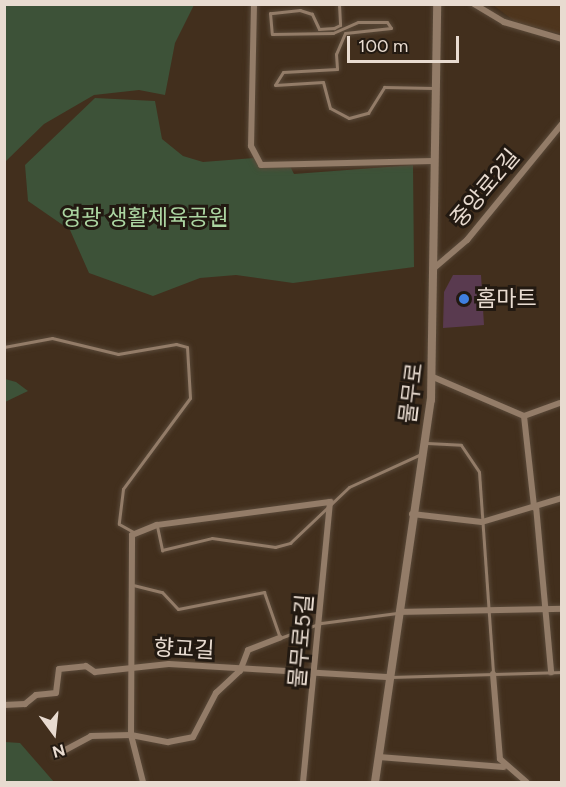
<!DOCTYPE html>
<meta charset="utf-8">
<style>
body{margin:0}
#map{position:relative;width:566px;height:787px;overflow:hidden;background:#422f1d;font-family:Figtree,"Noto Sans KR",sans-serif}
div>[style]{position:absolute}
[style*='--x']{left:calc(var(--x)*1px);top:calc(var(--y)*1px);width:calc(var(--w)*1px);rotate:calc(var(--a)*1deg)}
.built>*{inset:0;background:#4e351d}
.green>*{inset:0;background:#3d5238}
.building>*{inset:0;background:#593a4f}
.roads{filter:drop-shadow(0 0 2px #5a4a3a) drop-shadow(0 0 2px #5a4a3a)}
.lane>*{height:3px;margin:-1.5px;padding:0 1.5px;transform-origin:1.5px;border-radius:1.5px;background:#937c68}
.street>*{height:6px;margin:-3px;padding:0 3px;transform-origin:3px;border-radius:3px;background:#937c68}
.secondary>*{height:8px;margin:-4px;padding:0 4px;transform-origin:4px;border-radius:4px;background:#937c68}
.dots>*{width:16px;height:16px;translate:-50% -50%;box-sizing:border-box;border:3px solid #221911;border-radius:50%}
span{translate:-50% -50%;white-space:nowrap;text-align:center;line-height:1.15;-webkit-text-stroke:6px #221911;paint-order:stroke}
.street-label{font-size:22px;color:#e8dbd0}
.park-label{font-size:22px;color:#acd6a2}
.poi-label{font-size:22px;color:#e8dbd0}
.left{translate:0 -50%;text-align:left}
.frame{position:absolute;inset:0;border:6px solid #e8dbd0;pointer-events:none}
.north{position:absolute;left:24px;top:703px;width:60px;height:60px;-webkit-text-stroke:4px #221911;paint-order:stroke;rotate:165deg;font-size:16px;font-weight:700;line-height:24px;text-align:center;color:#e8dbd0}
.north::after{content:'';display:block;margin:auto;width:21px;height:27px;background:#e8dbd0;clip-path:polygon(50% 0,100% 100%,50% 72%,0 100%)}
.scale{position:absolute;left:347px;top:36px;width:112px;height:27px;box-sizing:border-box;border:3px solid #e8dbd0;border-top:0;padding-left:8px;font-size:18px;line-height:21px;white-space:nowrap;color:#e8dbd0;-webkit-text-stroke:4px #221911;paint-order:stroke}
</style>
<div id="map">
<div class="built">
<i style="clip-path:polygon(493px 5px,561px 5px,561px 34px,517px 23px)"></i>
</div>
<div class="green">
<i style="clip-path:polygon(5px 4px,194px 4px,194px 5px,175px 43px,165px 95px,139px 90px,94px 95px,44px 124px,5px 162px)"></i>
<i style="clip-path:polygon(95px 98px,155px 101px,162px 139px,183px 156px,203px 162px,254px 158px,260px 168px,289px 164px,294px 174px,413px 165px,414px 267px,293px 283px,236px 275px,200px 278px,153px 296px,89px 273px,70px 230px,28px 201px,25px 165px)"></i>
<i style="clip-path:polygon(5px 379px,16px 382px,28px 391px,5px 402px)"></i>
<i style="clip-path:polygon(5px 742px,20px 743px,54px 782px,5px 782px)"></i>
</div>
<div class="building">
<i style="clip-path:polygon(453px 275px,481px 275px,484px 325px,443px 328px,444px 292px)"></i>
</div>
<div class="roads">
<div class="lane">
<i style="--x:339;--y:4;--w:21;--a:87"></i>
<i style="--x:340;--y:25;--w:7;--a:153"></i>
<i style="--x:334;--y:28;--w:15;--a:176"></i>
<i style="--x:319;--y:29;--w:17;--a:-115"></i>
<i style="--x:312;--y:14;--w:13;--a:-162"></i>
<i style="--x:300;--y:10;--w:30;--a:174"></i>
<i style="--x:270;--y:13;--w:21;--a:85"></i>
<i style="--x:272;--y:34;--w:61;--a:-0.9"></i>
<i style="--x:333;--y:33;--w:27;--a:-24"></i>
<i style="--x:358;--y:22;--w:29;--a:0"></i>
<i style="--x:387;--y:22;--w:7;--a:56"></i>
<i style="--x:391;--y:28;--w:46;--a:173.8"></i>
<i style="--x:345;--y:33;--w:23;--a:113"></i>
<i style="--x:336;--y:54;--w:15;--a:86"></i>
<i style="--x:337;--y:69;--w:54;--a:176.8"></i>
<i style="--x:283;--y:72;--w:15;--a:122"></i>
<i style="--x:275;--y:85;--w:48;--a:-3.6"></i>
<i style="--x:323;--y:82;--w:27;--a:75"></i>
<i style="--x:330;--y:108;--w:21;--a:28"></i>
<i style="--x:349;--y:118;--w:20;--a:-15"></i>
<i style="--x:368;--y:113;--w:31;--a:-58"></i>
<i style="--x:384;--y:87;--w:49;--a:1.2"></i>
<i style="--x:4;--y:347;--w:49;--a:-10.6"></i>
<i style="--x:52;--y:338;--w:68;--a:13.6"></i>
<i style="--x:118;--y:354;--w:59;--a:-9.8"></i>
<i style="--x:176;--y:344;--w:11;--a:15"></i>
<i style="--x:187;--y:347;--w:51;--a:86.6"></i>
<i style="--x:190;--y:398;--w:113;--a:126.4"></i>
<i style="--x:123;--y:489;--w:35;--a:97"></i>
<i style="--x:119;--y:524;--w:18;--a:29"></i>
<i style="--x:427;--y:443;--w:34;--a:3"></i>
<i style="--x:461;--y:445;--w:32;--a:56"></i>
<i style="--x:479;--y:472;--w:201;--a:86"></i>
<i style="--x:157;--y:526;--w:25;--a:78"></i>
<i style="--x:162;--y:550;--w:51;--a:-13.5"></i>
<i style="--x:212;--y:538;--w:64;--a:8.1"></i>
<i style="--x:275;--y:547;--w:16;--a:-15"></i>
<i style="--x:290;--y:543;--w:81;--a:-43.5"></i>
<i style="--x:349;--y:487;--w:79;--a:-24.6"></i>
<i style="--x:133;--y:585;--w:30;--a:14"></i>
<i style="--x:162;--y:592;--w:23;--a:47"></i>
<i style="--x:178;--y:609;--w:88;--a:-11.2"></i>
<i style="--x:264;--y:592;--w:49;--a:70.8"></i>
<i style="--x:280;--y:638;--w:44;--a:-20.1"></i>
<i style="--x:321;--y:623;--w:77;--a:-7.5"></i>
<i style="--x:392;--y:677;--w:170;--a:-1.7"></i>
</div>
<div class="street">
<i style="--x:254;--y:4;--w:142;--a:91.2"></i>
<i style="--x:251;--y:146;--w:21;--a:62"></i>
<i style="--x:261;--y:165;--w:172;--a:-1.3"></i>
<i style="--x:474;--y:4;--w:35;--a:31"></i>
<i style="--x:504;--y:22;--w:60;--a:16.3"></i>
<i style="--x:433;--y:269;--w:45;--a:-40.5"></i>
<i style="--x:467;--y:240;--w:150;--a:-50.7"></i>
<i style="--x:433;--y:377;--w:99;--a:23.2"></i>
<i style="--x:524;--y:416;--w:92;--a:83.7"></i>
<i style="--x:524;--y:416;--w:38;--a:-20"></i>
<i style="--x:536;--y:506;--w:167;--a:84.8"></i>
<i style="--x:412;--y:514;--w:70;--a:6.5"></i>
<i style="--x:482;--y:522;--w:84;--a:-16.7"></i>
<i style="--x:399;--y:612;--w:163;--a:-1.1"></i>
<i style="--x:493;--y:674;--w:85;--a:85.3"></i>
<i style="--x:500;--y:759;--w:35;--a:41"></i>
<i style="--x:4;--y:705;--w:21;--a:-3"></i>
<i style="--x:25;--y:704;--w:14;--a:-39"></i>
<i style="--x:36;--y:695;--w:20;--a:-6"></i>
<i style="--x:56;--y:693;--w:24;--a:-83"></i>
<i style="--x:59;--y:669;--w:27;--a:-6"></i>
<i style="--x:86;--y:666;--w:11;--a:34"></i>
<i style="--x:95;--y:672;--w:74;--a:-6.2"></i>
<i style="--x:169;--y:664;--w:222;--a:3.4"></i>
<i style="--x:56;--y:755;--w:40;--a:-28"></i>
<i style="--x:91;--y:736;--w:40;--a:-1.4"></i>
<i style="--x:131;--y:735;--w:38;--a:11"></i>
<i style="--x:168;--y:742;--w:25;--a:-11"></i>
<i style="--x:193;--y:737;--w:50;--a:-62.4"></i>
<i style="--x:216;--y:693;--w:33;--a:-43"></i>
<i style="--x:240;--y:671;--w:22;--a:-69"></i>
<i style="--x:248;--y:650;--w:34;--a:-21"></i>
<i style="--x:379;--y:757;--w:125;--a:4.6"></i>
<i style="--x:143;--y:782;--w:49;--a:-104.3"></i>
<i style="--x:131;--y:735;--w:200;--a:-89.7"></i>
<i style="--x:132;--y:535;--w:27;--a:-22"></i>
<i style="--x:157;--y:525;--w:175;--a:-7.6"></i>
<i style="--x:330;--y:502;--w:281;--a:95.5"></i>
</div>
<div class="secondary">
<i style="--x:375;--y:782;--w:386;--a:-81.7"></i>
<i style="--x:431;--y:400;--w:396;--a:-89.1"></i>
</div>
</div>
<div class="dots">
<i style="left:464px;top:299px;background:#3f7fe0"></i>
</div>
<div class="street-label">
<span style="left:485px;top:188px;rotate:-50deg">중앙로2길</span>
<span style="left:411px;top:393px;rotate:-83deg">물무로</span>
<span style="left:301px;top:641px;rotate:-85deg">물무로5길</span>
<span style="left:184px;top:649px;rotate:3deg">향교길</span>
</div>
<div class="park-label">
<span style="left:145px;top:218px">영광 생활체육공원</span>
</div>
<div class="poi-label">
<span class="left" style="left:476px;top:299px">홈마트</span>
</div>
<div class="frame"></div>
<div class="north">N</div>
<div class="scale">100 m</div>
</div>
